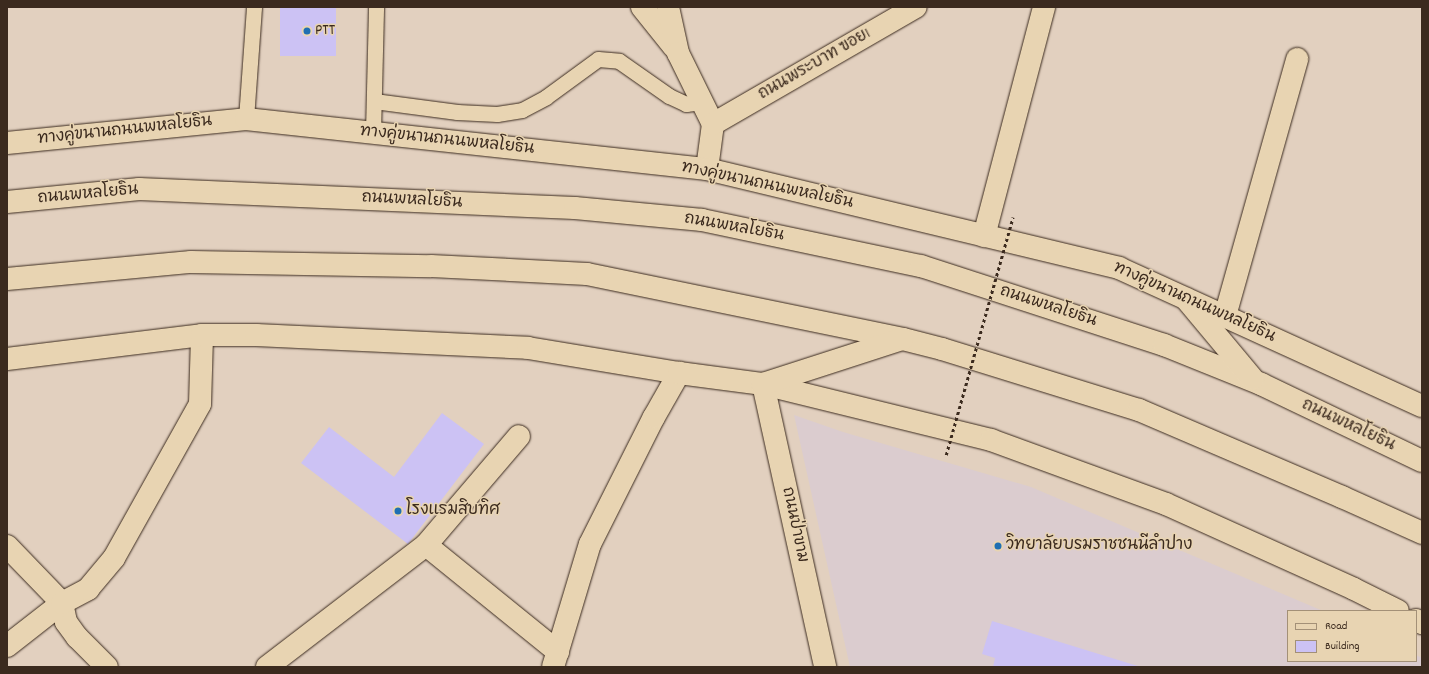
<!DOCTYPE html>
<meta charset="utf-8">
<style>
body{margin:0}
#map{position:relative;width:1429px;height:674px;overflow:hidden;background:#e2d0bf;font-family:Dekko,"Playpen Sans Thai",sans-serif}
div>[style]{position:absolute}
[style*='--x']{left:calc(var(--x)*1px);top:calc(var(--y)*1px);width:calc(var(--w)*1px);rotate:calc(var(--a)*1deg)}
.built>*{inset:0;background:#dbcccf}
.building>*{inset:0;background:#ccc2f4;transform-origin:0 0}
.roads{filter:drop-shadow(0 0 1px #3b2a1e) drop-shadow(0 0 1px #3b2a1e)}
.lane>*{height:15px;margin:-7.5px;padding:0 7.5px;transform-origin:7.5px;border-radius:7.5px;background:#e8d4b2}
.street>*{height:22px;margin:-11px;padding:0 11px;transform-origin:11px;border-radius:11px;background:#e8d4b2}
.secondary>*{height:22px;margin:-11px;padding:0 11px;transform-origin:11px;border-radius:11px;background:#e8d4b2}
.highway>*{height:22px;margin:-11px;padding:0 11px;transform-origin:11px;border-radius:11px;background:#e8d4b2}
.path-bridge>*{height:2.5px;margin-top:-1.25px;transform-origin:0;background:repeating-linear-gradient(90deg,#3b2a1e 0 3px,transparent 0 6px)}
.dots>*{width:11px;height:11px;translate:-50% -50%;box-sizing:border-box;border:2px solid #e8d4b2;border-radius:50%}
span{translate:-50% -50%;white-space:nowrap;text-align:center;line-height:1.15;-webkit-text-stroke:3px #e8d4b2;paint-order:stroke}
.poi-label{font-size:16px;color:#3b2a1e}
.left{translate:0 -50%;text-align:left}
.street-label{font-size:16px;color:#3b2a1e}
.frame{position:absolute;inset:0;border:8px solid #3b2a1e;pointer-events:none}
.legend{position:absolute;left:1287px;top:610px;width:130px;height:52px;box-sizing:border-box;background:#e8d4b2;border:1px solid #a39077;margin:0;padding:5px 7px;list-style:none;font-size:12px;color:#3b2a1e}
.legend li{display:flex;align-items:center;gap:8px;height:20px}
.legend b{width:20px;border:1px solid #a39077}
</style>
<div id="map">
<div class="built">
<i style="clip-path:polygon(794px 415px,843px 432px,1031px 487px,1323px 611px,1288px 611px,1288px 661px,1416px 661px,1416px 655px,1422px 658px,1422px 667px,850px 667px)"></i>
</div>
<div class="building">
<i style="left:280px;top:7px;width:56px;height:49px"></i>
<i style="clip-path:polygon(442px 413px,484px 444px,408px 544px,301px 463px,329px 427px,394px 477px)"></i>
<i style="clip-path:polygon(992px 621px,1141px 667px,993px 667px,995px 658px,982px 654px)"></i>
</div>
<div class="roads">
<div class="lane">
<i style="--x:374;--y:101;--w:84;--a:7.5"></i>
<i style="--x:457;--y:112;--w:40;--a:2.9"></i>
<i style="--x:497;--y:114;--w:25;--a:-9"></i>
<i style="--x:522;--y:110;--w:27;--a:-28"></i>
<i style="--x:546;--y:97;--w:64;--a:-36.2"></i>
<i style="--x:598;--y:59;--w:21;--a:5"></i>
<i style="--x:619;--y:61;--w:61;--a:35"></i>
<i style="--x:669;--y:96;--w:19;--a:25"></i>
<i style="--x:686;--y:104;--w:17;--a:-7"></i>
<i style="--x:246;--y:119;--w:112;--a:-85.9"></i>
<i style="--x:373;--y:132;--w:125;--a:-88.6"></i>
</div>
<div class="street">
<i style="--x:642;--y:7;--w:51;--a:51.3"></i>
<i style="--x:668;--y:7;--w:47;--a:77.7"></i>
<i style="--x:678;--y:53;--w:79;--a:63.8"></i>
<i style="--x:713;--y:124;--w:45;--a:97.6"></i>
<i style="--x:713;--y:124;--w:234;--a:-30"></i>
<i style="--x:984;--y:236;--w:237;--a:-75.3"></i>
<i style="--x:1225;--y:316;--w:267;--a:-74.3"></i>
<i style="--x:426;--y:545;--w:170;--a:39"></i>
<i style="--x:7;--y:546;--w:79;--a:46"></i>
<i style="--x:62;--y:603;--w:19;--a:78"></i>
<i style="--x:66;--y:622;--w:19;--a:54"></i>
<i style="--x:77;--y:637;--w:42;--a:45"></i>
<i style="--x:7;--y:646;--w:70;--a:-38"></i>
<i style="--x:62;--y:603;--w:30;--a:-28"></i>
<i style="--x:88;--y:589;--w:40;--a:-50"></i>
<i style="--x:114;--y:558;--w:176;--a:-60.8"></i>
<i style="--x:200;--y:404;--w:69;--a:-88.3"></i>
<i style="--x:267;--y:667;--w:200;--a:-37.5"></i>
<i style="--x:426;--y:545;--w:143;--a:-49.5"></i>
<i style="--x:553;--y:667;--w:128;--a:-73.3"></i>
<i style="--x:590;--y:544;--w:142;--a:-63.3"></i>
<i style="--x:654;--y:417;--w:51;--a:-60.4"></i>
</div>
<div class="secondary">
<i style="--x:7;--y:143;--w:240;--a:-5.7"></i>
<i style="--x:246;--y:119;--w:464;--a:6.2"></i>
<i style="--x:707;--y:169;--w:424;--a:13.5"></i>
<i style="--x:1119;--y:268;--w:333;--a:24.5"></i>
<i style="--x:7;--y:359;--w:196;--a:-7"></i>
<i style="--x:202;--y:335;--w:54;--a:0"></i>
<i style="--x:256;--y:335;--w:272;--a:2.7"></i>
<i style="--x:528;--y:348;--w:153;--a:9.4"></i>
<i style="--x:679;--y:373;--w:85;--a:7.5"></i>
<i style="--x:763;--y:384;--w:235;--a:13.8"></i>
<i style="--x:991;--y:440;--w:186;--a:20.1"></i>
<i style="--x:1166;--y:504;--w:206;--a:24.3"></i>
<i style="--x:1354;--y:589;--w:49;--a:26.6"></i>
<i style="--x:763;--y:384;--w:290;--a:77.6"></i>
<i style="--x:1416;--y:620;--w:7;--a:27"></i>
</div>
<div class="highway">
<i style="--x:7;--y:202;--w:133;--a:-5.6"></i>
<i style="--x:139;--y:189;--w:436;--a:2.5"></i>
<i style="--x:575;--y:208;--w:128;--a:5.4"></i>
<i style="--x:702;--y:220;--w:224;--a:11.9"></i>
<i style="--x:921;--y:266;--w:256;--a:18"></i>
<i style="--x:1164;--y:345;--w:105;--a:21.9"></i>
<i style="--x:1261;--y:384;--w:178;--a:25.6"></i>
<i style="--x:7;--y:279;--w:185;--a:-5.3"></i>
<i style="--x:191;--y:262;--w:240;--a:1"></i>
<i style="--x:431;--y:266;--w:156;--a:2.9"></i>
<i style="--x:587;--y:274;--w:323;--a:11.6"></i>
<i style="--x:903;--y:339;--w:40;--a:14.4"></i>
<i style="--x:942;--y:349;--w:206;--a:17.2"></i>
<i style="--x:1139;--y:410;--w:221;--a:23.2"></i>
<i style="--x:1342;--y:497;--w:88;--a:24.2"></i>
<i style="--x:1186;--y:299;--w:104;--a:50.1"></i>
<i style="--x:763;--y:384;--w:146;--a:-17.9"></i>
</div>
</div>
<div class="path-bridge">
<i style="--x:946;--y:455;--w:247;--a:-74.3"></i>
</div>
<div class="dots">
<i style="left:307px;top:31px;background:#1f6fb2"></i>
<i style="left:398px;top:511px;background:#1f6fb2"></i>
<i style="left:998px;top:546px;background:#1f6fb2"></i>
</div>
<div class="poi-label">
<span class="left" style="left:315px;top:31px">PTT</span>
<span class="left" style="left:406px;top:511px">โรงแรมสิบทิศ</span>
<span class="left" style="left:1006px;top:546px">วิทยาลัยบรมราชชนนีลำปาง</span>
</div>
<div class="street-label">
<span style="left:815px;top:65px;rotate:-30deg">ถนนพระบาท ฃอย1</span>
<span style="left:125px;top:131px;rotate:-6deg">ทางคู่ขนานถนนพหลโยธิน</span>
<span style="left:447px;top:141px;rotate:6deg">ทางคู่ขนานถนนพหลโยธิน</span>
<span style="left:767px;top:186px;rotate:12deg">ทางคู่ขนานถนนพหลโยธิน</span>
<span style="left:88px;top:195px;rotate:-5deg">ถนนพหลโยธิน</span>
<span style="left:412px;top:201px;rotate:3deg">ถนนพหลโยธิน</span>
<span style="left:734px;top:228px;rotate:10deg">ถนนพหลโยธิน</span>
<span style="left:1194px;top:303px;rotate:24deg">ทางคู่ขนานถนนพหลโยธิน</span>
<span style="left:1048px;top:307px;rotate:18deg">ถนนพหลโยธิน</span>
<span style="left:1348px;top:426px;rotate:25deg">ถนนพหลโยธิน</span>
<span style="left:794px;top:525px;rotate:78deg">ถนนป่าขาม</span>
</div>
<div class="frame"></div>
<ul class="legend">
<li><b style="height:5px;background:#e8d4b2"></b>Road</li>
<li><b style="height:11px;background:#ccc2f4"></b>Building</li>
</ul>
</div>
